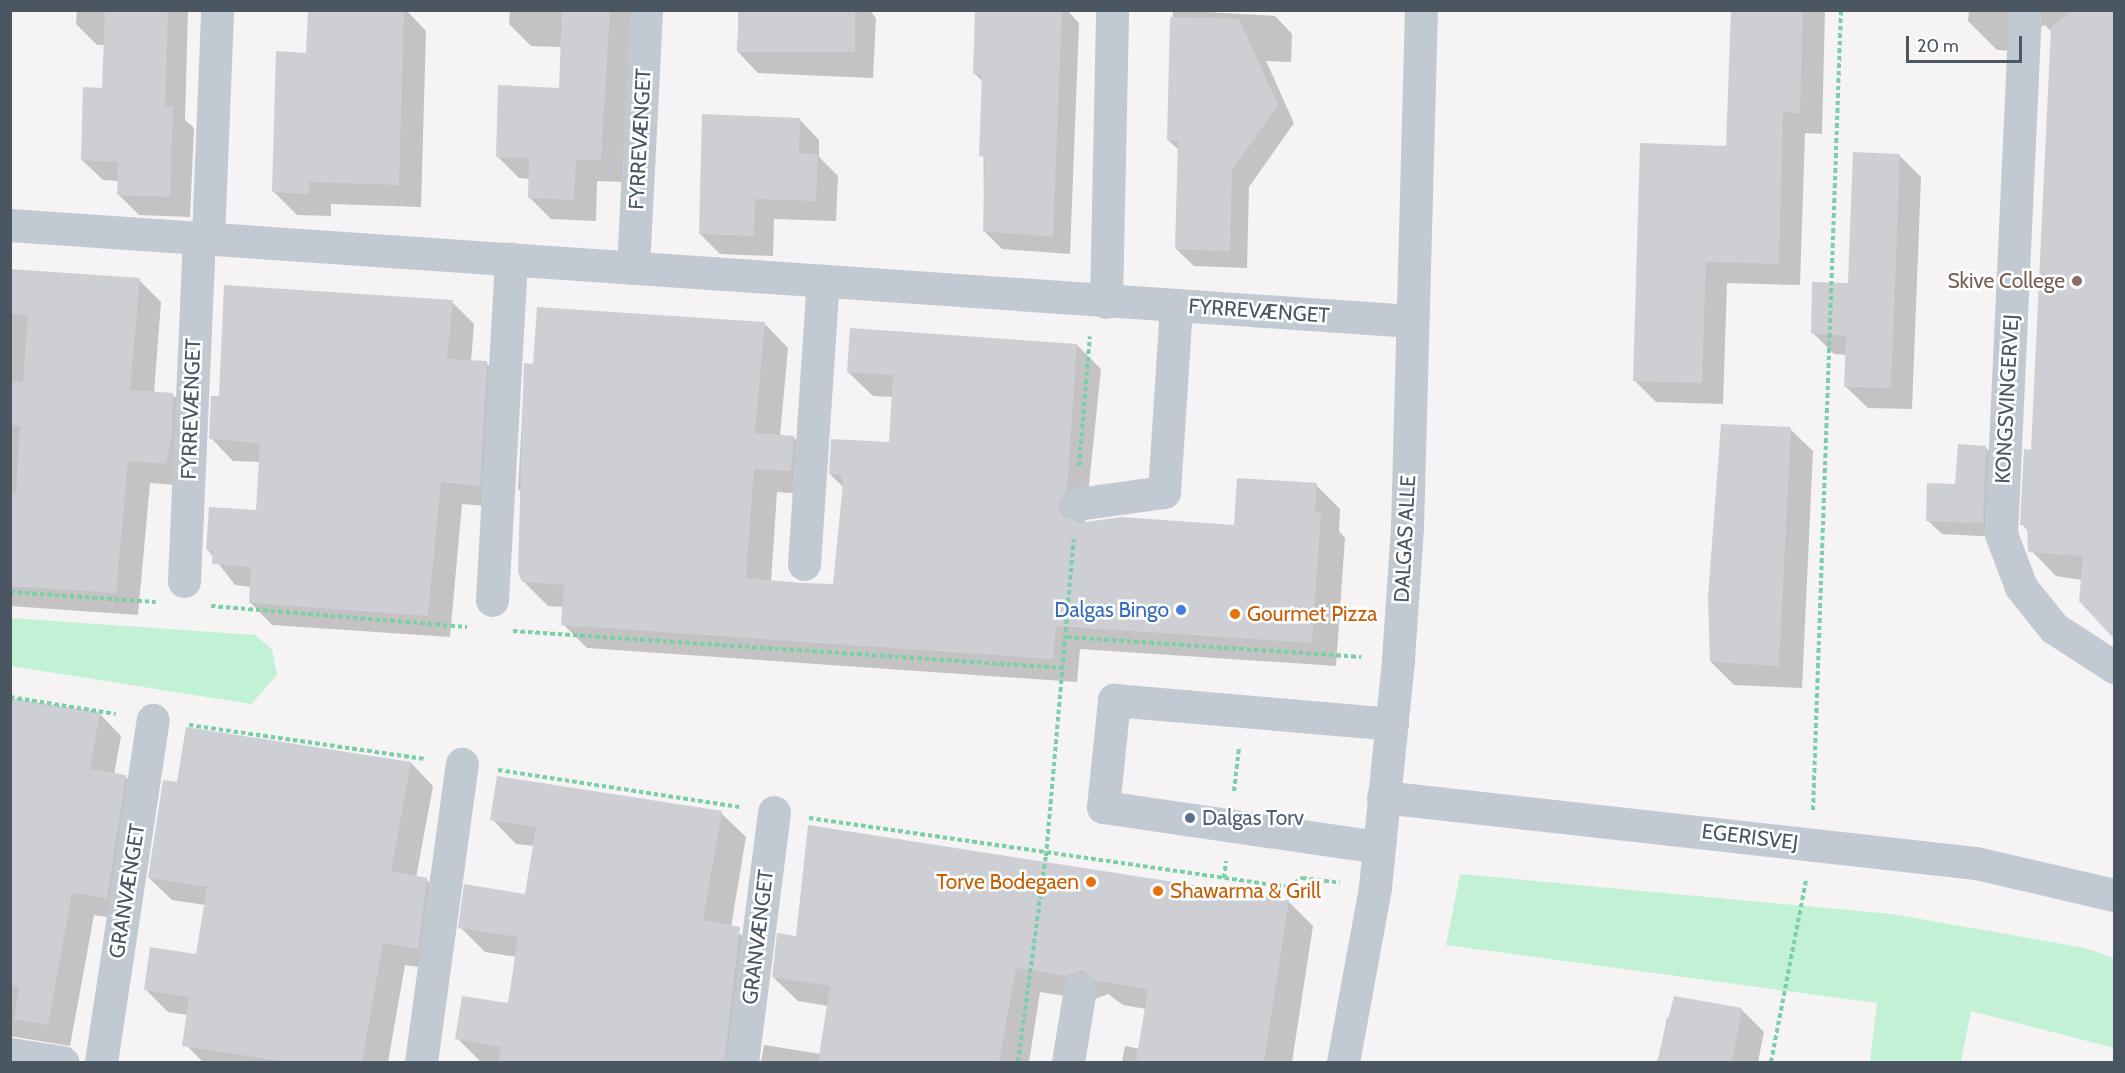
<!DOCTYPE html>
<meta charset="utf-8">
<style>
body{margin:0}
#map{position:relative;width:2125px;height:1073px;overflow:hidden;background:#f5f3f3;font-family:Cabin,sans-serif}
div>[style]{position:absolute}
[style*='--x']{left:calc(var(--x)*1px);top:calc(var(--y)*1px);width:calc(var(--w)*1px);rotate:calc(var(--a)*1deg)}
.green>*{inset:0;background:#c3f1d5}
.shadow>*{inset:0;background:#0003}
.building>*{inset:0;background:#cdcfd5;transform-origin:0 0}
.path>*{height:4px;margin-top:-2px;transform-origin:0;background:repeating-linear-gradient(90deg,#7ad0a6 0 4.5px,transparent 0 7.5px)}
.minor>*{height:33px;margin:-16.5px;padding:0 16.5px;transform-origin:16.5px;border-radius:16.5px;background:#c1cad2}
.dots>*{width:16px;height:16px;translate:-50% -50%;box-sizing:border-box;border:3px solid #fff;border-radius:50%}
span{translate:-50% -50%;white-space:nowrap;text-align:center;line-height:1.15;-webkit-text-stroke:5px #fff;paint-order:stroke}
.street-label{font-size:21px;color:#4a5661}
.education-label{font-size:21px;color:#785e54}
.right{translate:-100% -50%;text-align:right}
.shop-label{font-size:21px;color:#366cbe}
.food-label{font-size:21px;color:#c56008}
.left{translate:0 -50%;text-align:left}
.service-label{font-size:21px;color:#4e5e75}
.frame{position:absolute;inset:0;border:12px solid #4a5661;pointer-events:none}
.scale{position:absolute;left:1906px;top:36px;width:116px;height:27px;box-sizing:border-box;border:3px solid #4a5661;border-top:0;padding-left:8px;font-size:18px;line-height:21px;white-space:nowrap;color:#4a5661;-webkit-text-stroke:4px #fff;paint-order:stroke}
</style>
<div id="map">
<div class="green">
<i style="clip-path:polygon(10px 618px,255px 635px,272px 649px,277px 675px,251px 704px,11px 666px)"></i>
<i style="clip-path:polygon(1460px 874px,1892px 914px,2085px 948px,2114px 958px,2114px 1048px,1971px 1011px,1961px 1062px,1870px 1062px,1877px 1003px,1446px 945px)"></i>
</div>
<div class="shadow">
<i style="clip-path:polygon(77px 10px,188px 10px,185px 120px,194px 128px,190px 217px,139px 215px,118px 194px,119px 181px,103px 180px,82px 160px,104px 90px,105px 45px,97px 45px,76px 24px)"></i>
<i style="clip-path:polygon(309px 10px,406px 10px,426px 31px,421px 207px,331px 204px,331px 216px,297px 215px,274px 192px,308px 54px)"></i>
<i style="clip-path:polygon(510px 10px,632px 10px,622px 182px,597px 181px,596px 221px,551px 219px,529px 197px,530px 179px,519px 178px,497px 156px,560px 89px,562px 47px,531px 46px,509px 24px)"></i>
<i style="clip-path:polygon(739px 10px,869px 10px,876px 18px,873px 78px,758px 73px,737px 51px)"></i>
<i style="clip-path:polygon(976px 10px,1067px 10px,1079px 23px,1070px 254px,1002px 249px,984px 231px,983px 82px,974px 73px)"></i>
<i style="clip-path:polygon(1173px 10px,1275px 16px,1292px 34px,1291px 62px,1266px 61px,1294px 123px,1249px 187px,1247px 268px,1194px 266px,1176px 249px,1179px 150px,1168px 140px)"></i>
<i style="clip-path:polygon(1732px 10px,1825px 10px,1822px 134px,1805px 133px,1800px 285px,1727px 283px,1723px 404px,1656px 402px,1634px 380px,1727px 147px)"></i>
<i style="clip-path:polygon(1969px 10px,2114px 10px,2082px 580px,2056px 576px,2028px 547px,2028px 531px,2022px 524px,2032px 452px,2054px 34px,2045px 25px,2037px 29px,2034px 52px,1997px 50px,1968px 21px)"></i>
<i style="clip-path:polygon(799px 119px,819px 140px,819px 157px,838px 176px,836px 221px,774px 219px,773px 256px,720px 254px,700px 234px)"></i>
<i style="clip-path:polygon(1899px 155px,1921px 177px,1912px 409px,1868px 408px,1846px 387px,1847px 355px,1834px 354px,1812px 332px,1850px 285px)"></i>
<i style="clip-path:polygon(10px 271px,139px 280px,161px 302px,154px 393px,173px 395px,195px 417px,188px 486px,150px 483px,138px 615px,10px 606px)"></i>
<i style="clip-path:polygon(452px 302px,474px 324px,471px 362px,486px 363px,508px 385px,501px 507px,462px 504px,450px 637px,272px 625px,250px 602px,251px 587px,235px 585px,208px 550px,257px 512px,260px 462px,233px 461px,211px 438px,221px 397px)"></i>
<i style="clip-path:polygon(764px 323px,788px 348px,780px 436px,793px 437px,817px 461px,815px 495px,777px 492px,771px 582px,834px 586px,844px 488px,830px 474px,890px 444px,893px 397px,873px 396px,848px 372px,1077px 345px,1101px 369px,1085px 523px,1235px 526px,1316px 485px,1340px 509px,1339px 531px,1345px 538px,1336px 666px,1080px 649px,1077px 682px,587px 648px,563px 624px,564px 607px,548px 606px,524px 582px,525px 495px,518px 489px,525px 365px)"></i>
<i style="clip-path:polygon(1790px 429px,1813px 451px,1802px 688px,1734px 685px,1711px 662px)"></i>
<i style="clip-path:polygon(1986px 448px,2000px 462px,1997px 537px,1942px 534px,1927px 520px)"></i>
<i style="clip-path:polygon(10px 700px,99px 713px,121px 736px,114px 775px,125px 776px,147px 798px,129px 920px,94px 915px,70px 1046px,10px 1036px)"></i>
<i style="clip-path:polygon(411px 763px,433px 786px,416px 878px,427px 880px,449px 902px,440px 970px,405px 965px,388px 1062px,203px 1062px,184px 1043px,188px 1015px,168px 1012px,145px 989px,198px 955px,205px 905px,172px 900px,149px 878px,178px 784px)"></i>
<i style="clip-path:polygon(721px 813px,746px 837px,731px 927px,764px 953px,750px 1062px,481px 1062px,457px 1038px,509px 1005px,517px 957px,485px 952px,460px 927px,527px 896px,534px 846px,516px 844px,492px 819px)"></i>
<i style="clip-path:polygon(1289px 902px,1313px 926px,1292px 1062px,1122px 1062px,1125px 1046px,1140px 1049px,1146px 1009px,1123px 1005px,1108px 994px,1092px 1000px,1040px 992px,1029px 1062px,761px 1062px,764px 1045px,821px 1054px,828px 1006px,798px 1001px,773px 977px,798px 938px)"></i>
<i style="clip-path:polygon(1741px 1009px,1764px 1032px,1758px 1062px,1658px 1062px,1667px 1018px)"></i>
</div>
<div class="building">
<i style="clip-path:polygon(105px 10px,168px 10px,165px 106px,173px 106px,170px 197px,117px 195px,118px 162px,81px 160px,83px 87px,102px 88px)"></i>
<i style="clip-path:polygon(308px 10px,404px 10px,399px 185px,309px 182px,309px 194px,272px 192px,276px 51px,306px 53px)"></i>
<i style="clip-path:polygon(562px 10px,610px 10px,601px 160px,576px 160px,574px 200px,528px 198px,529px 158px,496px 157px,498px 85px,559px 88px)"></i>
<i style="left:738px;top:10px;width:117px;height:42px"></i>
<i style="clip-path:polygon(975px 10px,1062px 10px,1053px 237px,983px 231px,985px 157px,979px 156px,982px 74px,973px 74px)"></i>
<i style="clip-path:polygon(1731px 10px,1803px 10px,1800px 113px,1783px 112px,1779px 264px,1706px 262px,1702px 383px,1633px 381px,1640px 143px,1726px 146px)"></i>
<i style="clip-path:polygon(2072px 10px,2115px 10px,2115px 640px,2079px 601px,2083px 556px,2028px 552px,2027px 525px,2020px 525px,2024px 449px,2031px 450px,2051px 27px)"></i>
<i style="clip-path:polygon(1170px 17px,1239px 19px,1278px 105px,1232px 170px,1230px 251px,1175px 249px,1178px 141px,1167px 140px)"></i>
<i style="clip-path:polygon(702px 114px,800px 118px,799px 153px,818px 154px,816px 201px,755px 199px,754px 236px,699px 234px)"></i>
<i style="clip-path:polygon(1853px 152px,1900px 154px,1891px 388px,1844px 387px,1846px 336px,1811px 333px,1812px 282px,1848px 283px)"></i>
<i style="clip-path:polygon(10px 269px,140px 278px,130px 390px,173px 393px,172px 436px,166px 464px,128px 461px,116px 593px,10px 586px,10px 493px,16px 494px,20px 426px,10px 425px,10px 381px,23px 382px,28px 315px,10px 314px)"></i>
<i style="clip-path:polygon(224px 285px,453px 300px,447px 359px,487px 361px,480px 486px,441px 482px,428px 616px,249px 603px,251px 567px,212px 564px,213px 551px,206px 550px,209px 507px,256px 510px,260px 443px,209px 439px,211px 396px,219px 396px)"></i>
<i style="clip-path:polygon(537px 307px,765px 322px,755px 433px,794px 436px,791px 471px,754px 469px,746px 578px,803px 583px,833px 584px,843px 483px,840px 475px,829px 474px,831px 439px,889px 442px,893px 375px,847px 372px,850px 328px,1077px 344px,1067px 489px,1058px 506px,1063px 516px,1079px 523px,1121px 517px,1234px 525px,1237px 478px,1317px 483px,1315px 512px,1321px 512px,1312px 643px,1056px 626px,1053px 659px,561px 625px,564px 585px,522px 582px,518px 572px,524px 363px,533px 364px)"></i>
<i style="clip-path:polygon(1721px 424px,1791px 427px,1779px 666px,1710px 662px,1708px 597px)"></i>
<i style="clip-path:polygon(1958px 444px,1986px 446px,1983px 523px,1926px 521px,1927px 483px,1955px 484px)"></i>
<i style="clip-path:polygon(10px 698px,100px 712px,90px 769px,126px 775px,107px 898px,72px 893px,48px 1025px,14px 1019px,19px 987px,10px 985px)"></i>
<i style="clip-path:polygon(186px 727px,411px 762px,391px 871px,427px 878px,418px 949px,383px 943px,362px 1062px,287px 1062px,182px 1046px,189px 997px,144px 990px,150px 947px,196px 954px,207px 887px,148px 878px,163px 780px,177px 782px)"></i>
<i style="clip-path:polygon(497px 776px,722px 811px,703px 920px,740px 927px,724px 1062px,498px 1062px,501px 1047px,455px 1039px,462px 996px,508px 1003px,518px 937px,458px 928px,464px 884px,525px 894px,536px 827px,490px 820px)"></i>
<i style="clip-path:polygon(808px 825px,1289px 900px,1264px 1062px,1136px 1062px,1148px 989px,1097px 981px,1082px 970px,1066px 976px,1016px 968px,999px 1062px,818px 1062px,830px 986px,772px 977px,777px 933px,796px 936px)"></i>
<i style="clip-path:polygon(1674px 996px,1742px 1008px,1732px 1062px,1657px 1062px)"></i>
</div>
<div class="path">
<i style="--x:1079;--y:466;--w:130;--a:-85.2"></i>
<i style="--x:10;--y:592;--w:146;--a:3.9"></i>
<i style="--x:211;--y:606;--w:257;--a:4.7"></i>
<i style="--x:513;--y:631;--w:551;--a:3.85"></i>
<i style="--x:1067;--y:637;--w:295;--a:3.9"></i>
<i style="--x:10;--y:697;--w:107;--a:9.1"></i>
<i style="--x:189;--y:725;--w:238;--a:8.2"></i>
<i style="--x:498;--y:770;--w:244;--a:8.7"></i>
<i style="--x:1234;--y:791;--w:43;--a:-83.4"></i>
<i style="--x:1813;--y:810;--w:800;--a:-88"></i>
<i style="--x:809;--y:818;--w:484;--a:8.2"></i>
<i style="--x:1288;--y:887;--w:17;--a:-33"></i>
<i style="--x:1302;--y:878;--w:38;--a:7"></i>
<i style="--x:1224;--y:878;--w:17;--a:-83"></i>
<i style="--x:1018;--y:1062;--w:208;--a:-82.3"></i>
<i style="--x:1046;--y:856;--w:318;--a:-85"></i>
<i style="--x:1771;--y:1062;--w:185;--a:-79.1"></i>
</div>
<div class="minor">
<i style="--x:2025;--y:10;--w:525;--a:92.62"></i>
<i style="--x:2001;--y:534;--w:57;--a:69.3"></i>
<i style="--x:2021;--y:587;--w:53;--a:51.2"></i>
<i style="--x:2054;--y:628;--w:72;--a:33"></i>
<i style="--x:10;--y:225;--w:1405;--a:3.92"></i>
<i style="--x:208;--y:238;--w:228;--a:-87.7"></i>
<i style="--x:633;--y:268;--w:258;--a:-87.1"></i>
<i style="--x:1106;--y:302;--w:292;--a:-88.8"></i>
<i style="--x:1077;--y:504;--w:88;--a:-7.9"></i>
<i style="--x:1164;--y:492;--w:187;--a:-86.3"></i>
<i style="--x:804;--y:564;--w:284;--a:-86.2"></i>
<i style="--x:184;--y:581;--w:343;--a:-87.5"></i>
<i style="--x:492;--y:600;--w:342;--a:-86.8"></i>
<i style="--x:1383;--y:797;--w:597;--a:6.35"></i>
<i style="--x:1976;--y:863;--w:142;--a:13.1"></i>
<i style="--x:1378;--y:847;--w:278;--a:-171.7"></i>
<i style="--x:1103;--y:807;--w:108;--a:-84.1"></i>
<i style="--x:1114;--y:700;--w:279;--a:4.9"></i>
<i style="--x:10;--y:1054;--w:53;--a:8.7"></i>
<i style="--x:101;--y:1062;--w:346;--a:-81.4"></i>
<i style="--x:421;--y:1062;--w:301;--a:-82.2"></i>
<i style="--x:742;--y:1062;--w:252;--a:-82.7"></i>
<i style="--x:1068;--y:1062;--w:74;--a:-80.7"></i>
<i style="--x:1343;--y:1062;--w:178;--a:-79.6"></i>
<i style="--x:1375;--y:887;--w:229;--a:-84.2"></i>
<i style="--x:1398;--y:659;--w:132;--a:-86.1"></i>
<i style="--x:1407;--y:527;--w:517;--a:-88.45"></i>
</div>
<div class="dots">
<i style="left:2077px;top:281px;background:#8d6e63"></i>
<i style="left:1181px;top:610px;background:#3f7fe0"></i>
<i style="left:1235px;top:614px;background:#e8710a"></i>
<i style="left:1190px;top:818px;background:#5c6f8a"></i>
<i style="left:1091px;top:882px;background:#e8710a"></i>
<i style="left:1158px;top:891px;background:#e8710a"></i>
</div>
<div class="street-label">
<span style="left:640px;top:139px;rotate:-87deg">FYRREVÆNGET</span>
<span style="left:1259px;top:311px;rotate:4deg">FYRREVÆNGET</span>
<span style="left:2007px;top:399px;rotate:-87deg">KONGSVINGERVEJ</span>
<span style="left:191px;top:409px;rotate:-88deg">FYRREVÆNGET</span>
<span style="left:1405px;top:539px;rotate:-87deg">DALGAS ALLE</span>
<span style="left:1750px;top:837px;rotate:7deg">EGERISVEJ</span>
<span style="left:127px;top:891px;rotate:-81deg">GRANVÆNGET</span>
<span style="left:758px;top:937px;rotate:-83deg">GRANVÆNGET</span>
</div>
<div class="education-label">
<span class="right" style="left:2065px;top:281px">Skive College</span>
</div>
<div class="shop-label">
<span class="right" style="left:1169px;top:610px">Dalgas Bingo</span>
</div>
<div class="food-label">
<span class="left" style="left:1247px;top:614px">Gourmet Pizza</span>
<span class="right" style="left:1079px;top:882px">Torve Bodegaen</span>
<span class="left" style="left:1170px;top:891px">Shawarma &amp; Grill</span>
</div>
<div class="service-label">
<span class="left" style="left:1202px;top:818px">Dalgas Torv</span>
</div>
<div class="frame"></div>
<div class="scale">20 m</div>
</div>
